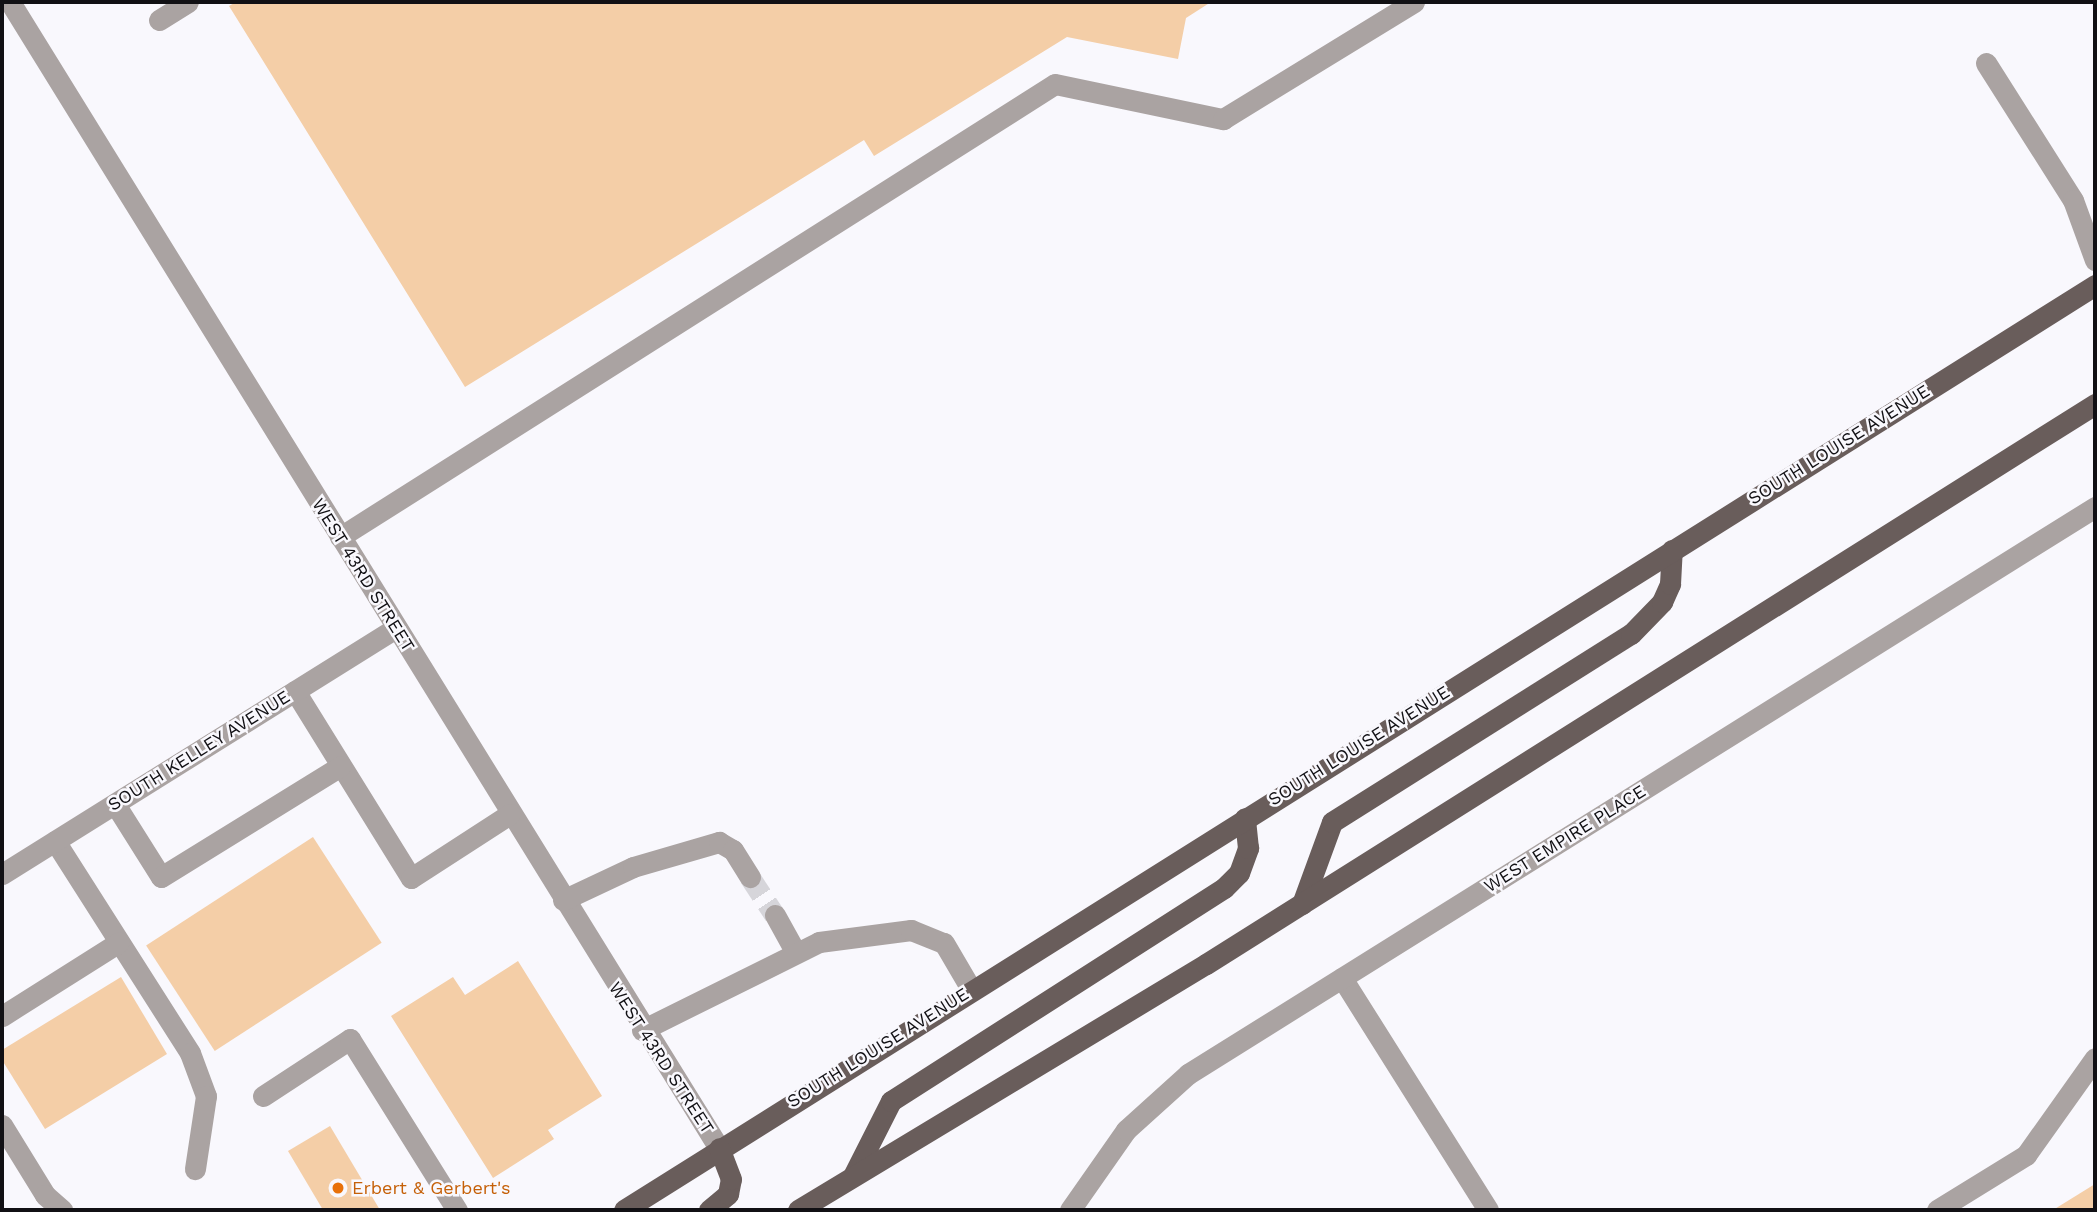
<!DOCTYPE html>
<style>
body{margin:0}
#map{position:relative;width:2097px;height:1212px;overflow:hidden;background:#f9f8fd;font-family:"Work Sans",sans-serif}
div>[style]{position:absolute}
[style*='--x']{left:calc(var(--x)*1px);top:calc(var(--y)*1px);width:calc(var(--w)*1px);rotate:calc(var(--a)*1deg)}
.building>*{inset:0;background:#f4cea7;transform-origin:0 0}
.minor-tunnel>*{height:21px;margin-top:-10.5px;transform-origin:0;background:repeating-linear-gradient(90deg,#d6d5da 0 21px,transparent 0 31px)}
.minor>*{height:21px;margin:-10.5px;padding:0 10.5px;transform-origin:10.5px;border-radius:10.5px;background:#aaa3a2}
.major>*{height:21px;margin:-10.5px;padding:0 10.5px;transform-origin:10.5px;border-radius:10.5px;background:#695d5b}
.dots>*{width:19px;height:19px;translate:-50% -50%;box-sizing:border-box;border:4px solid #f9f8fd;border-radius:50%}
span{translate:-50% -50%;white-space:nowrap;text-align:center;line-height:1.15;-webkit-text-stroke:5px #f9f8fd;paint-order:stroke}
.street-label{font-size:18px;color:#111014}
.food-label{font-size:18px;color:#c56008}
.left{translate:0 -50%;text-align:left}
.frame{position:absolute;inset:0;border:4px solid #111014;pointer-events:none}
</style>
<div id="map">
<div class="building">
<i style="clip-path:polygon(236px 2px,1211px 2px,1186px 18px,1178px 59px,1067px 37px,874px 156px,864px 140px,465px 387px,229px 6px)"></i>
<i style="left:313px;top:837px;width:126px;height:199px;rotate:57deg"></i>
<i style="clip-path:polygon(518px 961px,602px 1096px,548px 1130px,554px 1139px,493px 1178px,391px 1016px,453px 977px,465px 995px)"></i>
<i style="clip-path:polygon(121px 977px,167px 1054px,45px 1129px,2px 1060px,2px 1050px)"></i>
<i style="clip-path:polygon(330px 1126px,380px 1210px,323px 1210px,288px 1151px)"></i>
<i style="clip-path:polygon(2095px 1184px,2095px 1210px,2053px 1210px)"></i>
</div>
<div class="minor-tunnel">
<i style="--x:750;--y:877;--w:45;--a:56.7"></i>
</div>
<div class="minor">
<i style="--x:10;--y:2;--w:1348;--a:58.26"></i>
<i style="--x:159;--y:20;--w:34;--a:-32"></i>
<i style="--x:1986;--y:63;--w:162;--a:57.6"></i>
<i style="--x:2073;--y:200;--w:64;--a:69.9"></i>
<i style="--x:340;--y:537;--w:846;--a:-32.36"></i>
<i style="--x:1055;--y:84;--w:172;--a:11.8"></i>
<i style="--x:1223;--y:119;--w:224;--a:-31.5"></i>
<i style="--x:295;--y:691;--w:220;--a:58.2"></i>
<i style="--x:411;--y:878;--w:118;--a:-32.9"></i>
<i style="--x:115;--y:804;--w:86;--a:57.8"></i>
<i style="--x:161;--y:877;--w:211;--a:-31.7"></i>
<i style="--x:55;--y:841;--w:251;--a:57.5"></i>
<i style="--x:190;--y:1053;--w:46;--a:69.6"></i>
<i style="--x:206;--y:1096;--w:74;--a:98.6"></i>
<i style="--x:2;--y:874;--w:464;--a:-32"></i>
<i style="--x:563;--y:900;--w:77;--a:-25.2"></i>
<i style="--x:633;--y:867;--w:90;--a:-16.2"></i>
<i style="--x:719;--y:842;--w:16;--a:30"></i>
<i style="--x:733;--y:850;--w:32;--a:58"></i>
<i style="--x:775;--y:915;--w:43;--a:61.1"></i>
<i style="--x:1342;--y:978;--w:274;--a:57.8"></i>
<i style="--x:2;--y:1016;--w:138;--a:-32.3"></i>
<i style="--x:642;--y:1030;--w:198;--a:-26.4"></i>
<i style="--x:819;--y:942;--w:93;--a:-7.4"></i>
<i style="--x:911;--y:930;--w:35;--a:22"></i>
<i style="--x:944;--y:943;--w:53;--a:59.6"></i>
<i style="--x:263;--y:1096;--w:104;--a:-33.2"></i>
<i style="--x:350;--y:1039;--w:202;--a:58"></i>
<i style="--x:2;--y:1125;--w:82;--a:58.4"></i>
<i style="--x:45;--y:1195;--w:23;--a:41"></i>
<i style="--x:1070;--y:1210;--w:98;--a:-55"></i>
<i style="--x:1126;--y:1130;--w:84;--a:-42.1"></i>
<i style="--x:1188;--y:1074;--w:1070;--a:-32.01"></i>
<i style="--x:1937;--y:1210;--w:105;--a:-31.7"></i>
<i style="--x:2026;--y:1155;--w:119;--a:-54.6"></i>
</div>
<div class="major">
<i style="--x:1302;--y:904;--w:87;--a:-69.9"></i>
<i style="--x:1332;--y:822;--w:353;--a:-32.2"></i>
<i style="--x:1631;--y:634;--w:45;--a:-45.9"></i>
<i style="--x:1662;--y:602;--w:20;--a:-66"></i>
<i style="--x:1670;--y:584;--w:34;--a:-87"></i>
<i style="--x:853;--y:1176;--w:84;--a:-63.1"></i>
<i style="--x:891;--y:1101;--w:395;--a:-32.6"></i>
<i style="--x:1224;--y:888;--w:21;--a:-45"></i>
<i style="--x:1239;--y:873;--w:27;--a:-70"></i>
<i style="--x:1248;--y:848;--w:30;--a:-96"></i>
<i style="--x:624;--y:1210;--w:1738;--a:-32.16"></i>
<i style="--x:709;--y:1210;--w:25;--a:-40"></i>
<i style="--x:728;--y:1194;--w:15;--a:-79"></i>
<i style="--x:731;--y:1179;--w:33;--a:-111"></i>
<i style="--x:798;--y:1210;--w:476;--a:-31.1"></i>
<i style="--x:1206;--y:964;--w:1051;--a:-32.21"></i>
</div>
<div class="dots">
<i style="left:338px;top:1188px;background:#e8710a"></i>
</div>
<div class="street-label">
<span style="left:1839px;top:445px;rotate:-32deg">SOUTH LOUISE AVENUE</span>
<span style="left:363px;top:575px;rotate:58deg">WEST 43RD STREET</span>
<span style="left:1359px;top:746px;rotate:-32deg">SOUTH LOUISE AVENUE</span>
<span style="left:199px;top:751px;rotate:-32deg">SOUTH KELLEY AVENUE</span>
<span style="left:1565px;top:839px;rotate:-32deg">WEST EMPIRE PLACE</span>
<span style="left:878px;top:1048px;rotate:-32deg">SOUTH LOUISE AVENUE</span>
<span style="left:661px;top:1058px;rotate:57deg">WEST 43RD STREET</span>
</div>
<div class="food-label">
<span class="left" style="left:352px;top:1188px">Erbert &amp; Gerbert's</span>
</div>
<div class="frame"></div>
</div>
